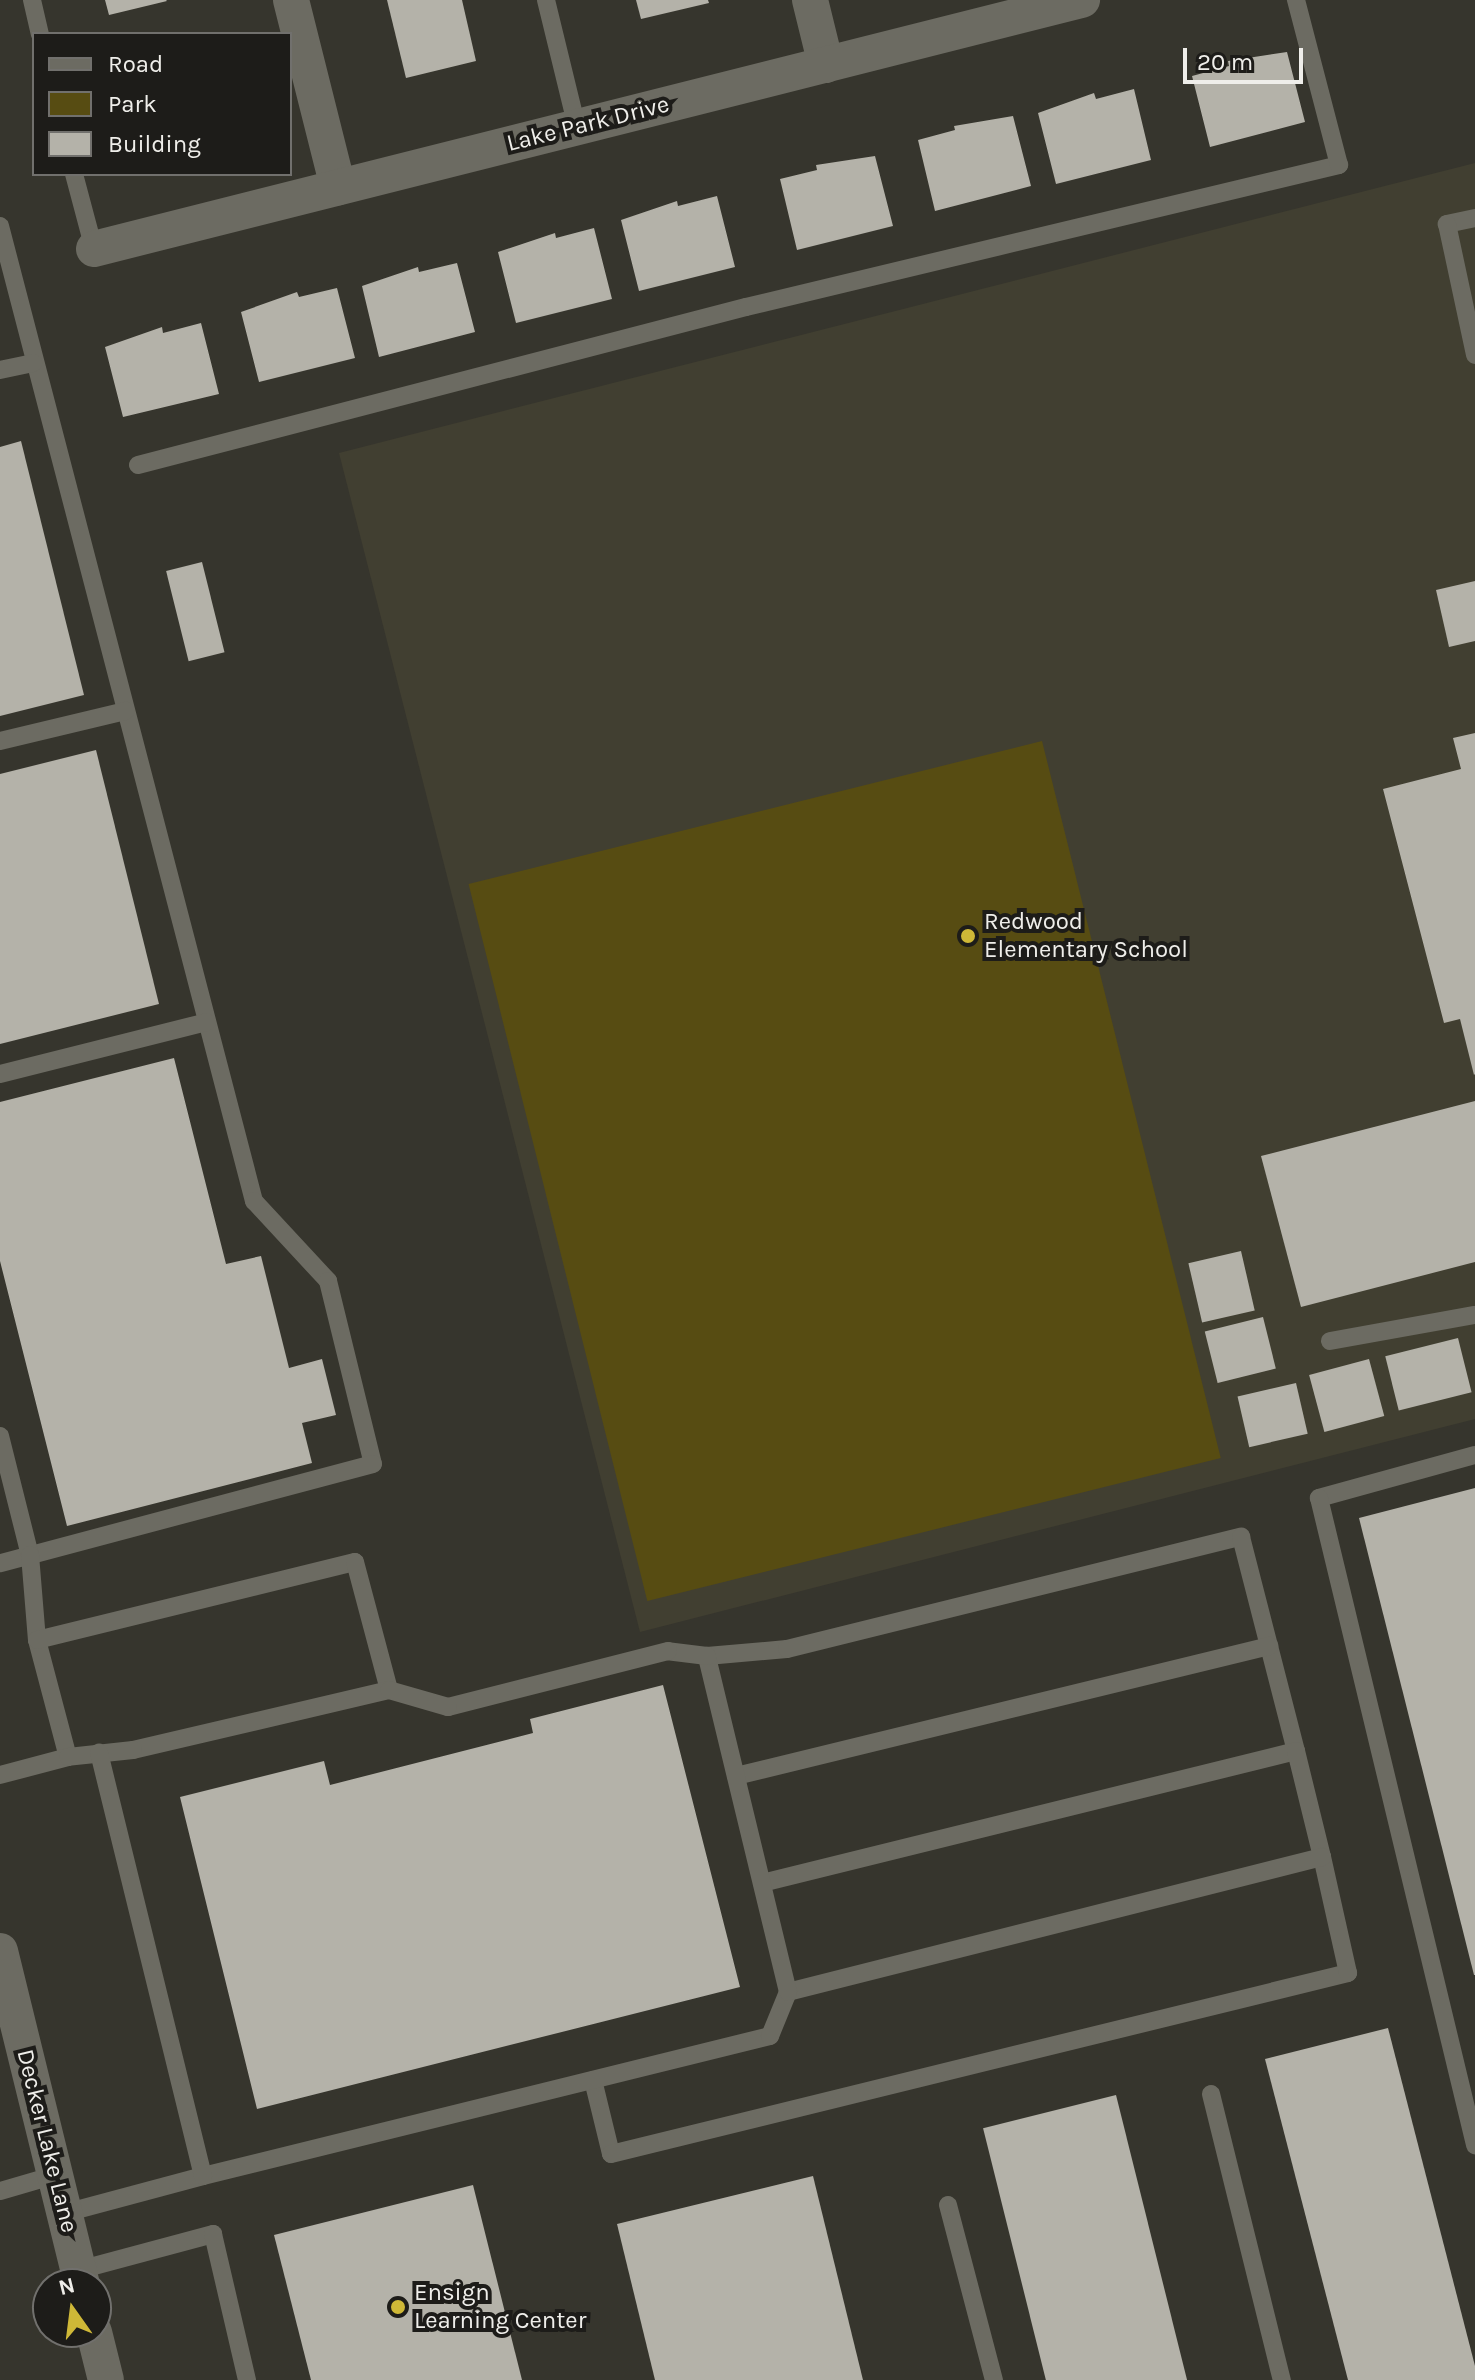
<!DOCTYPE html>
<style>
body{margin:0}
#map{position:relative;width:1475px;height:2380px;overflow:hidden;background:#36352d;font-family:Karla,sans-serif}
div>[style]{position:absolute}
[style*='--x']{left:calc(var(--x)*1px);top:calc(var(--y)*1px);width:calc(var(--w)*1px);rotate:calc(var(--a)*1deg)}
.built>*{inset:0;background:#413f31}
.green>*{inset:0;background:#574c12;transform-origin:0 0}
.building>*{inset:0;background:#b4b2a9;transform-origin:0 0}
.service>*{height:18px;margin:-9px;padding:0 9px;transform-origin:9px;border-radius:9px;background:#6c6b62}
.minor>*{height:36px;margin:-18px;padding:0 18px;transform-origin:18px;border-radius:18px;background:#6c6b62}
.dots>*{width:22px;height:22px;translate:-50% -50%;box-sizing:border-box;border:4px solid #1d1c19;border-radius:50%}
span{translate:-50% -50%;white-space:nowrap;text-align:center;line-height:1.15;-webkit-text-stroke:8px #1d1c19;paint-order:stroke}
.street-label{font-size:24px;color:#efeeea}
.poi-label{font-size:24px;color:#efeeea}
.left{translate:0 -50%;text-align:left}
.legend{position:absolute;left:32px;top:32px;width:260px;height:144px;box-sizing:border-box;background:#1d1c19;border:2px solid #71706d;margin:0;padding:10px 14px;list-style:none;font-size:24px;color:#efeeea}
.legend li{display:flex;align-items:center;gap:16px;height:40px}
.legend b{width:40px;border:2px solid #71706d}
.north{position:absolute;left:32px;top:2268px;width:80px;height:80px;box-sizing:border-box;background:#1d1c19;border:2px solid #71706d;border-radius:50%;rotate:346deg;font-size:22px;font-weight:700;line-height:32px;text-align:center;color:#efeeea}
.north::after{content:'';display:block;margin:auto;width:28px;height:36px;background:#cfb837;clip-path:polygon(50% 0,100% 100%,50% 72%,0 100%)}
.scale{position:absolute;left:1183px;top:48px;width:120px;height:36px;box-sizing:border-box;border:4px solid #efeeea;border-top:0;padding-left:10px;font-size:24px;line-height:28px;white-space:nowrap;color:#efeeea;-webkit-text-stroke:6px #1d1c19;paint-order:stroke}
</style>
<div id="map">
<div class="built">
<i style="clip-path:polygon(1475px 163px,1475px 1419px,640px 1632px,339px 453px)"></i>
</div>
<div class="green">
<i style="left:1042px;top:741px;width:739px;height:591px;rotate:76deg"></i>
</div>
<div class="building">
<i style="clip-path:polygon(105px 0,166px 0,167px 1px,109px 15px)"></i>
<i style="clip-path:polygon(387px 0,462px 0,476px 61px,406px 78px)"></i>
<i style="clip-path:polygon(636px 0,708px 0,709px 3px,641px 19px)"></i>
<i style="clip-path:polygon(1287px 52px,1305px 122px,1210px 147px,1192px 76px,1229px 66px,1228px 61px)"></i>
<i style="clip-path:polygon(1134px 89px,1151px 160px,1056px 184px,1038px 113px,1094px 93px,1096px 99px)"></i>
<i style="clip-path:polygon(1013px 116px,1031px 186px,935px 211px,918px 140px,955px 130px,954px 126px)"></i>
<i style="clip-path:polygon(875px 156px,893px 226px,797px 250px,780px 179px,817px 170px,816px 165px)"></i>
<i style="clip-path:polygon(717px 196px,735px 267px,639px 291px,621px 220px,677px 201px,678px 206px)"></i>
<i style="clip-path:polygon(594px 228px,612px 299px,516px 323px,498px 252px,555px 233px,556px 238px)"></i>
<i style="clip-path:polygon(457px 263px,475px 332px,379px 357px,362px 286px,418px 267px,419px 272px)"></i>
<i style="clip-path:polygon(337px 288px,355px 358px,259px 382px,241px 312px,297px 292px,299px 297px)"></i>
<i style="clip-path:polygon(201px 323px,219px 394px,123px 417px,105px 347px,162px 327px,163px 333px)"></i>
<i style="clip-path:polygon(21px 441px,84px 695px,0 716px,0 447px)"></i>
<i style="left:202px;top:562px;width:93px;height:37px;rotate:76deg"></i>
<i style="clip-path:polygon(1475px 581px,1475px 641px,1449px 647px,1436px 590px)"></i>
<i style="clip-path:polygon(1475px 733px,1475px 1074px,1474px 1075px,1460px 1019px,1444px 1023px,1383px 789px,1461px 769px,1453px 738px)"></i>
<i style="clip-path:polygon(96px 750px,159px 1004px,0 1044px,0 774px)"></i>
<i style="clip-path:polygon(174px 1058px,226px 1264px,261px 1256px,289px 1368px,322px 1359px,336px 1415px,302px 1423px,312px 1463px,67px 1526px,0 1261px,0 1102px)"></i>
<i style="clip-path:polygon(1475px 1101px,1475px 1262px,1301px 1307px,1261px 1156px)"></i>
<i style="left:1241px;top:1251px;width:61px;height:54px;rotate:77deg"></i>
<i style="left:1263px;top:1317px;width:53px;height:60px;rotate:76deg"></i>
<i style="left:1458px;top:1338px;width:56px;height:75px;rotate:76deg"></i>
<i style="left:1369px;top:1359px;width:59px;height:62px;rotate:75deg"></i>
<i style="left:1296px;top:1383px;width:52px;height:60px;rotate:77deg"></i>
<i style="clip-path:polygon(1475px 1488px,1475px 1975px,1474px 1975px,1359px 1518px)"></i>
<i style="clip-path:polygon(663px 1685px,740px 1987px,257px 2109px,180px 1797px,324px 1761px,330px 1785px,533px 1733px,530px 1719px)"></i>
<i style="clip-path:polygon(1388px 2028px,1475px 2366px,1475px 2380px,1348px 2380px,1265px 2059px)"></i>
<i style="left:1116px;top:2095px;width:294px;height:137px;rotate:76deg"></i>
<i style="clip-path:polygon(813px 2176px,863px 2380px,655px 2380px,617px 2224px)"></i>
<i style="clip-path:polygon(473px 2185px,522px 2380px,311px 2380px,274px 2235px)"></i>
</div>
<div class="service">
<i style="--x:32;--y:0;--w:35;--a:77"></i>
<i style="--x:546;--y:0;--w:131;--a:76.3"></i>
<i style="--x:74;--y:174;--w:78;--a:75.1"></i>
<i style="--x:1475;--y:218;--w:29;--a:168"></i>
<i style="--x:1447;--y:224;--w:134;--a:77.9"></i>
<i style="--x:0;--y:226;--w:1008;--a:75.4"></i>
<i style="--x:254;--y:1201;--w:109;--a:47.2"></i>
<i style="--x:328;--y:1281;--w:188;--a:76.2"></i>
<i style="--x:373;--y:1464;--w:386;--a:165.1"></i>
<i style="--x:0;--y:370;--w:34;--a:-12"></i>
<i style="--x:138;--y:465;--w:628;--a:-14.57"></i>
<i style="--x:746;--y:307;--w:610;--a:-13.47"></i>
<i style="--x:1339;--y:165;--w:171;--a:-104.6"></i>
<i style="--x:0;--y:741;--w:129;--a:-13.5"></i>
<i style="--x:0;--y:1074;--w:213;--a:-14.1"></i>
<i style="--x:1330;--y:1341;--w:147;--a:-10.2"></i>
<i style="--x:0;--y:1436;--w:123;--a:75.9"></i>
<i style="--x:30;--y:1555;--w:85;--a:85.3"></i>
<i style="--x:37;--y:1640;--w:121;--a:75.2"></i>
<i style="--x:68;--y:1757;--w:70;--a:165.2"></i>
<i style="--x:1475;--y:1455;--w:162;--a:164.6"></i>
<i style="--x:1319;--y:1498;--w:666;--a:76.44"></i>
<i style="--x:37;--y:1640;--w:327;--a:-13.8"></i>
<i style="--x:355;--y:1562;--w:132;--a:75.1"></i>
<i style="--x:389;--y:1690;--w:263;--a:166.8"></i>
<i style="--x:133;--y:1750;--w:65;--a:173.9"></i>
<i style="--x:707;--y:1656;--w:80;--a:-5"></i>
<i style="--x:787;--y:1649;--w:468;--a:-13.9"></i>
<i style="--x:1241;--y:1537;--w:221;--a:75.6"></i>
<i style="--x:736;--y:1776;--w:549;--a:-13.71"></i>
<i style="--x:762;--y:1883;--w:550;--a:-13.88"></i>
<i style="--x:1296;--y:1751;--w:109;--a:76.2"></i>
<i style="--x:593;--y:2080;--w:76;--a:76.3"></i>
<i style="--x:611;--y:2154;--w:759;--a:-13.8"></i>
<i style="--x:1348;--y:1973;--w:119;--a:-102.6"></i>
<i style="--x:1322;--y:1857;--w:551;--a:165.81"></i>
<i style="--x:1211;--y:2094;--w:295;--a:76.1"></i>
<i style="--x:203;--y:2176;--w:584;--a:-13.87"></i>
<i style="--x:770;--y:2036;--w:48;--a:-67.8"></i>
<i style="--x:788;--y:1992;--w:346;--a:-103.6"></i>
<i style="--x:707;--y:1656;--w:39;--a:-173"></i>
<i style="--x:668;--y:1651;--w:227;--a:165.7"></i>
<i style="--x:448;--y:1707;--w:61;--a:-163.9"></i>
<i style="--x:0;--y:2191;--w:57;--a:-16.2"></i>
<i style="--x:948;--y:2205;--w:181;--a:75.3"></i>
<i style="--x:65;--y:2213;--w:143;--a:-15"></i>
<i style="--x:203;--y:2176;--w:436;--a:-103.8"></i>
<i style="--x:79;--y:2270;--w:139;--a:-15"></i>
<i style="--x:213;--y:2234;--w:150;--a:76.9"></i>
</div>
<div class="minor">
<i style="--x:291;--y:0;--w:193;--a:75.9"></i>
<i style="--x:810;--y:0;--w:67;--a:76.2"></i>
<i style="--x:94;--y:249;--w:1019;--a:-14.15"></i>
<i style="--x:0;--y:1951;--w:343;--a:76.2"></i>
<i style="--x:94;--y:2332;--w:49;--a:76"></i>
</div>
<div class="dots">
<i style="left:968px;top:936px;background:#cfb837"></i>
<i style="left:398px;top:2307px;background:#cfb837"></i>
</div>
<div class="street-label">
<span style="left:588px;top:124px;rotate:-14deg">Lake Park Drive</span>
<span style="left:47px;top:2141px;rotate:76deg">Decker Lake Lane</span>
</div>
<div class="poi-label">
<span class="left" style="left:984px;top:936px">Redwood<br>Elementary School</span>
<span class="left" style="left:414px;top:2307px">Ensign<br>Learning Center</span>
</div>
<ul class="legend">
<li><b style="height:10px;background:#6c6b62"></b>Road</li>
<li><b style="height:22px;background:#574c12"></b>Park</li>
<li><b style="height:22px;background:#b4b2a9"></b>Building</li>
</ul>
<div class="north">N</div>
<div class="scale">20 m</div>
</div>
